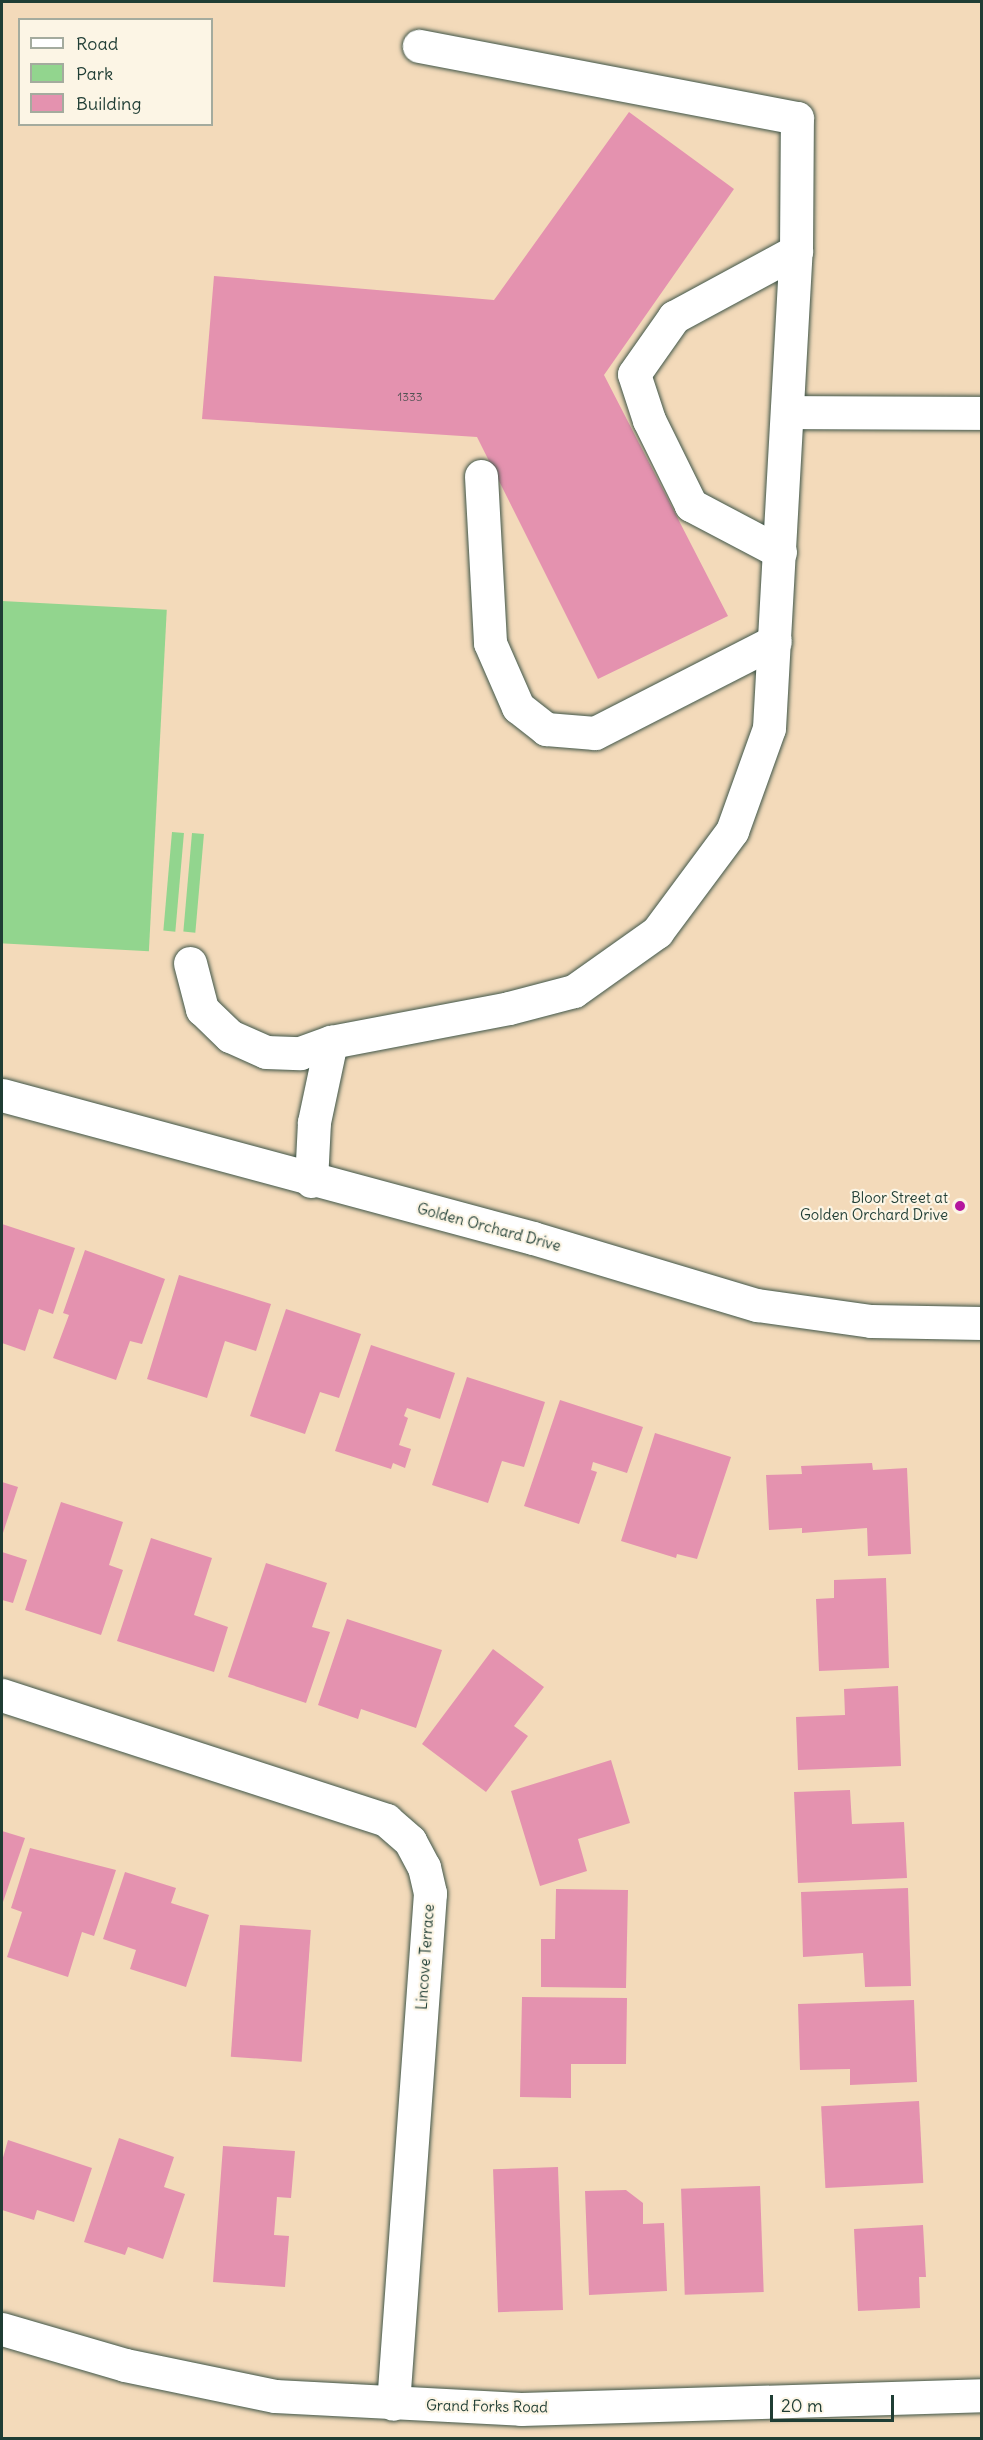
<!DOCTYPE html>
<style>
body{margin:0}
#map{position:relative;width:983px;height:2440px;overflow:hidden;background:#f3daba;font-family:Delius,sans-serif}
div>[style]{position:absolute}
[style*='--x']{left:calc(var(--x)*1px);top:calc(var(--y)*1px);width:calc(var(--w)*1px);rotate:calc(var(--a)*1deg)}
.green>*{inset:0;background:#92d58e;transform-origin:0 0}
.building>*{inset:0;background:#e492af;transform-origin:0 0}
.roads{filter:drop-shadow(0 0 2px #3f5548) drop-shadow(0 0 2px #3f5548)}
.minor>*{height:33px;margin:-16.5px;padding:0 16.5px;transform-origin:16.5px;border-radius:16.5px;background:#fff}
.dots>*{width:16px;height:16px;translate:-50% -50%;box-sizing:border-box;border:3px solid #fcf5e5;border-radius:50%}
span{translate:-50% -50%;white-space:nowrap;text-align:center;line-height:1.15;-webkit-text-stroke:4.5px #fcf5e5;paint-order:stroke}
.number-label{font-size:12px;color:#505253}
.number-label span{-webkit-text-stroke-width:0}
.poi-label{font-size:15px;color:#1f3d34}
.right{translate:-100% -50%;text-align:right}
.street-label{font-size:15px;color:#1f3d34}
.frame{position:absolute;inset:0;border:3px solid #1f3d34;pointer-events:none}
.legend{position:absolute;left:18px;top:18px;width:195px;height:108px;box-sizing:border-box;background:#fcf5e5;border:2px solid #a4ab9e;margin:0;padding:8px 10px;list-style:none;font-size:18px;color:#1f3d34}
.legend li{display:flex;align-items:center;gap:12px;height:30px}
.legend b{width:30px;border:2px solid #a4ab9e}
.scale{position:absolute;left:770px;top:2395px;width:124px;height:27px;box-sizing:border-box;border:3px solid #1f3d34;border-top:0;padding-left:8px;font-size:18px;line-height:21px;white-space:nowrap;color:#1f3d34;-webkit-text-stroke:4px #fcf5e5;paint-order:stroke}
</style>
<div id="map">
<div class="green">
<i style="left:2px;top:601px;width:165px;height:342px;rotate:3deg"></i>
<i style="left:172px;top:832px;width:12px;height:99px;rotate:5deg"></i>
<i style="left:192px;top:833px;width:12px;height:99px;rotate:5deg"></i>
</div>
<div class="building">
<i style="clip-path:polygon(629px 112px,734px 189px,604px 375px,728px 616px,598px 679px,477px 437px,202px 419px,214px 276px,494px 300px)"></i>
<i style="clip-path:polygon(2px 1224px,75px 1248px,53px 1314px,39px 1309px,25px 1351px,2px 1343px)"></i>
<i style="clip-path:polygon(85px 1250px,165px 1279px,142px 1344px,130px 1341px,116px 1380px,53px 1358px,69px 1315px,63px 1313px)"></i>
<i style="clip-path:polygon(179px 1275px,271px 1304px,256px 1351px,225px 1341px,207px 1398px,147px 1379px)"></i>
<i style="clip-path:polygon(286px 1309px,361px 1334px,339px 1398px,320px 1392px,305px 1434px,250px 1416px)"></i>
<i style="clip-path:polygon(371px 1345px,455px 1373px,440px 1419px,407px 1408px,404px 1416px,408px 1418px,399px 1445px,411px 1449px,405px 1468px,393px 1463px,391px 1469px,335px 1451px)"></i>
<i style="clip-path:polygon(467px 1377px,545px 1402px,524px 1467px,502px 1461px,488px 1503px,432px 1485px)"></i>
<i style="clip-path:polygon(560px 1400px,643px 1427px,627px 1473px,593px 1462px,591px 1470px,597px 1472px,579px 1524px,524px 1506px)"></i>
<i style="clip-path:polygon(655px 1433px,731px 1457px,697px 1559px,677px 1554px,676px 1558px,621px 1541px)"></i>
<i style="clip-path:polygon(872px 1463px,873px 1470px,907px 1468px,911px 1554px,868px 1556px,867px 1528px,802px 1533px,802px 1528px,769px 1530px,766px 1475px,802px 1474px,801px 1466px)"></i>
<i style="clip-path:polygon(2px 1482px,18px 1487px,2px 1536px)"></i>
<i style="clip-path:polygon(61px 1502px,123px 1522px,109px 1565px,123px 1570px,101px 1635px,25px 1610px)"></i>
<i style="clip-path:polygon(151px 1538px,212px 1558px,194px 1615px,228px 1627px,214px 1672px,117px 1641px)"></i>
<i style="clip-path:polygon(2px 1552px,27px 1560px,13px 1603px,2px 1600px)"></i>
<i style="clip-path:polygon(266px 1563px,327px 1583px,312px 1627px,330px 1632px,306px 1703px,228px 1677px)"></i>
<i style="clip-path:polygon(886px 1578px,889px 1668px,819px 1671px,816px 1599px,834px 1598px,834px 1580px)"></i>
<i style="clip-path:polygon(347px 1619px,442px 1650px,416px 1728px,361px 1709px,358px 1719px,318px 1705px)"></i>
<i style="clip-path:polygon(493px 1649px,544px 1687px,514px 1726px,528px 1736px,486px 1792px,422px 1744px)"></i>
<i style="clip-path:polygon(898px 1686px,901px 1766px,798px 1770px,796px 1717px,845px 1715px,844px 1689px)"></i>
<i style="clip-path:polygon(611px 1760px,630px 1823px,578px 1839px,587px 1871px,540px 1886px,511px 1791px)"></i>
<i style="clip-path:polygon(850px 1790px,852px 1824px,904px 1822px,907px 1878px,798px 1883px,794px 1792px)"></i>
<i style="clip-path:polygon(2px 1831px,25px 1838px,2px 1905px)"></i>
<i style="clip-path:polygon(30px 1848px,116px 1870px,94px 1936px,82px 1932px,68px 1977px,7px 1957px,22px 1912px,11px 1908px)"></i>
<i style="clip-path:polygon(125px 1872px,176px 1888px,171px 1903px,209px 1915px,186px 1987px,130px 1969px,136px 1950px,103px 1939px)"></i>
<i style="clip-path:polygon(908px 1888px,911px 1986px,865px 1987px,863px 1953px,803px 1957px,801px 1892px)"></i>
<i style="clip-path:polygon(556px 1889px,628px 1890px,626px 1988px,541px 1987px,541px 1939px,555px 1939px)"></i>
<i style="left:240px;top:1925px;width:71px;height:132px;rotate:4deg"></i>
<i style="clip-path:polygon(522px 1997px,627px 1998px,626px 2064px,571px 2064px,571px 2098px,520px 2097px)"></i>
<i style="clip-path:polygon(914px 2000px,917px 2082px,850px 2085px,850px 2069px,800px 2070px,798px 2004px)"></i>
<i style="left:919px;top:2101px;width:82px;height:98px;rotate:87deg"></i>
<i style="clip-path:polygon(119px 2138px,174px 2157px,164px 2187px,185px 2194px,163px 2259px,128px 2247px,125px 2255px,84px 2242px)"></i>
<i style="clip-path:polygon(8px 2140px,92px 2168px,74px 2222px,37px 2210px,34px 2220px,2px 2210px,2px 2161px)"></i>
<i style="clip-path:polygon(223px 2146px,295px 2151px,291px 2198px,277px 2197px,274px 2235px,289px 2236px,285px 2287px,213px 2282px)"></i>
<i style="left:558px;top:2167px;width:143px;height:65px;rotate:88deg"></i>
<i style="left:760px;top:2186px;width:106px;height:79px;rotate:88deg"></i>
<i style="clip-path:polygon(626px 2190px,643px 2203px,643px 2224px,664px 2223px,667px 2291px,589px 2295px,585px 2191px)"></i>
<i style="clip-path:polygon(923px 2225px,926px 2277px,919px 2277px,920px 2308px,858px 2311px,854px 2229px)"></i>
</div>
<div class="roads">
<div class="minor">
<i style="--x:787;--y:412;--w:195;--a:0.3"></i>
<i style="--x:481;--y:476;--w:167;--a:86.9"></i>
<i style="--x:490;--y:643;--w:70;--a:66.4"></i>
<i style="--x:518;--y:707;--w:36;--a:38"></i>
<i style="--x:546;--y:729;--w:49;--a:4.7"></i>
<i style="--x:595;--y:733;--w:202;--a:-27.1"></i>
<i style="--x:780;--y:552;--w:101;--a:-152.2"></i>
<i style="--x:691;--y:505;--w:95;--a:-116.3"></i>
<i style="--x:649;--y:420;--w:48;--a:-108.1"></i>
<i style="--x:634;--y:374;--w:70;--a:-54.9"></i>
<i style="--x:674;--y:317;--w:139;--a:-28.4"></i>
<i style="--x:190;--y:963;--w:48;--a:75.4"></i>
<i style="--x:202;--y:1009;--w:39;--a:44"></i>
<i style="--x:230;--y:1036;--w:39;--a:24"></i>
<i style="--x:266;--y:1052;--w:34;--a:2"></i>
<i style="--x:300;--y:1053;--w:33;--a:-20"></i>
<i style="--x:331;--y:1042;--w:181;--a:-10.8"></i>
<i style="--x:509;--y:1008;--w:67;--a:-14.7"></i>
<i style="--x:574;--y:991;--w:102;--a:-35.4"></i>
<i style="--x:657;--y:932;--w:126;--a:-53.4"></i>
<i style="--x:732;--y:831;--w:109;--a:-70.2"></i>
<i style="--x:769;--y:728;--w:478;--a:-86.8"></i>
<i style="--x:796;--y:251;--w:133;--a:-89.6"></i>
<i style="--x:797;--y:118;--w:385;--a:-169.2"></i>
<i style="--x:2;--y:1095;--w:550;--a:15.07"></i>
<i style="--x:533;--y:1238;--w:234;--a:16.7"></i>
<i style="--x:757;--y:1305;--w:115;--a:8"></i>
<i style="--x:871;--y:1321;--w:111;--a:1"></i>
<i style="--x:311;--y:1181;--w:59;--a:-87.1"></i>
<i style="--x:314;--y:1122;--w:82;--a:-78"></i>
<i style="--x:2;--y:1695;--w:404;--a:18"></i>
<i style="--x:386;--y:1820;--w:32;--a:41"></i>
<i style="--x:410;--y:1841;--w:30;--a:62"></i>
<i style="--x:424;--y:1867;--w:27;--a:77"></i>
<i style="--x:430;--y:1893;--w:512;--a:94.14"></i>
<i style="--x:2;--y:2329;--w:128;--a:16.3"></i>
<i style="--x:125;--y:2365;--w:153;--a:11.7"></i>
<i style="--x:275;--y:2396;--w:246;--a:3"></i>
<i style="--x:521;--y:2409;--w:461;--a:-1.7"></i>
</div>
</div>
<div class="dots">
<i style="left:960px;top:1206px;background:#b5179e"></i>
</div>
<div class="number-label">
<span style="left:410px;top:397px">1333</span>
</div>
<div class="poi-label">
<span class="right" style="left:948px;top:1206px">Bloor Street at<br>Golden Orchard Drive</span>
</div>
<div class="street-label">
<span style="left:489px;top:1227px;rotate:15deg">Golden Orchard Drive</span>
<span style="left:425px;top:1957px;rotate:-86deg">Lincove Terrace</span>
<span style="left:487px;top:2406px;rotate:1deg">Grand Forks Road</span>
</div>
<div class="frame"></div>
<ul class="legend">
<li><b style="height:8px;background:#fff"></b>Road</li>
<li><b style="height:16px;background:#92d58e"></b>Park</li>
<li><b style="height:16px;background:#e492af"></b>Building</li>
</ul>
<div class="scale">20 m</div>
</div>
